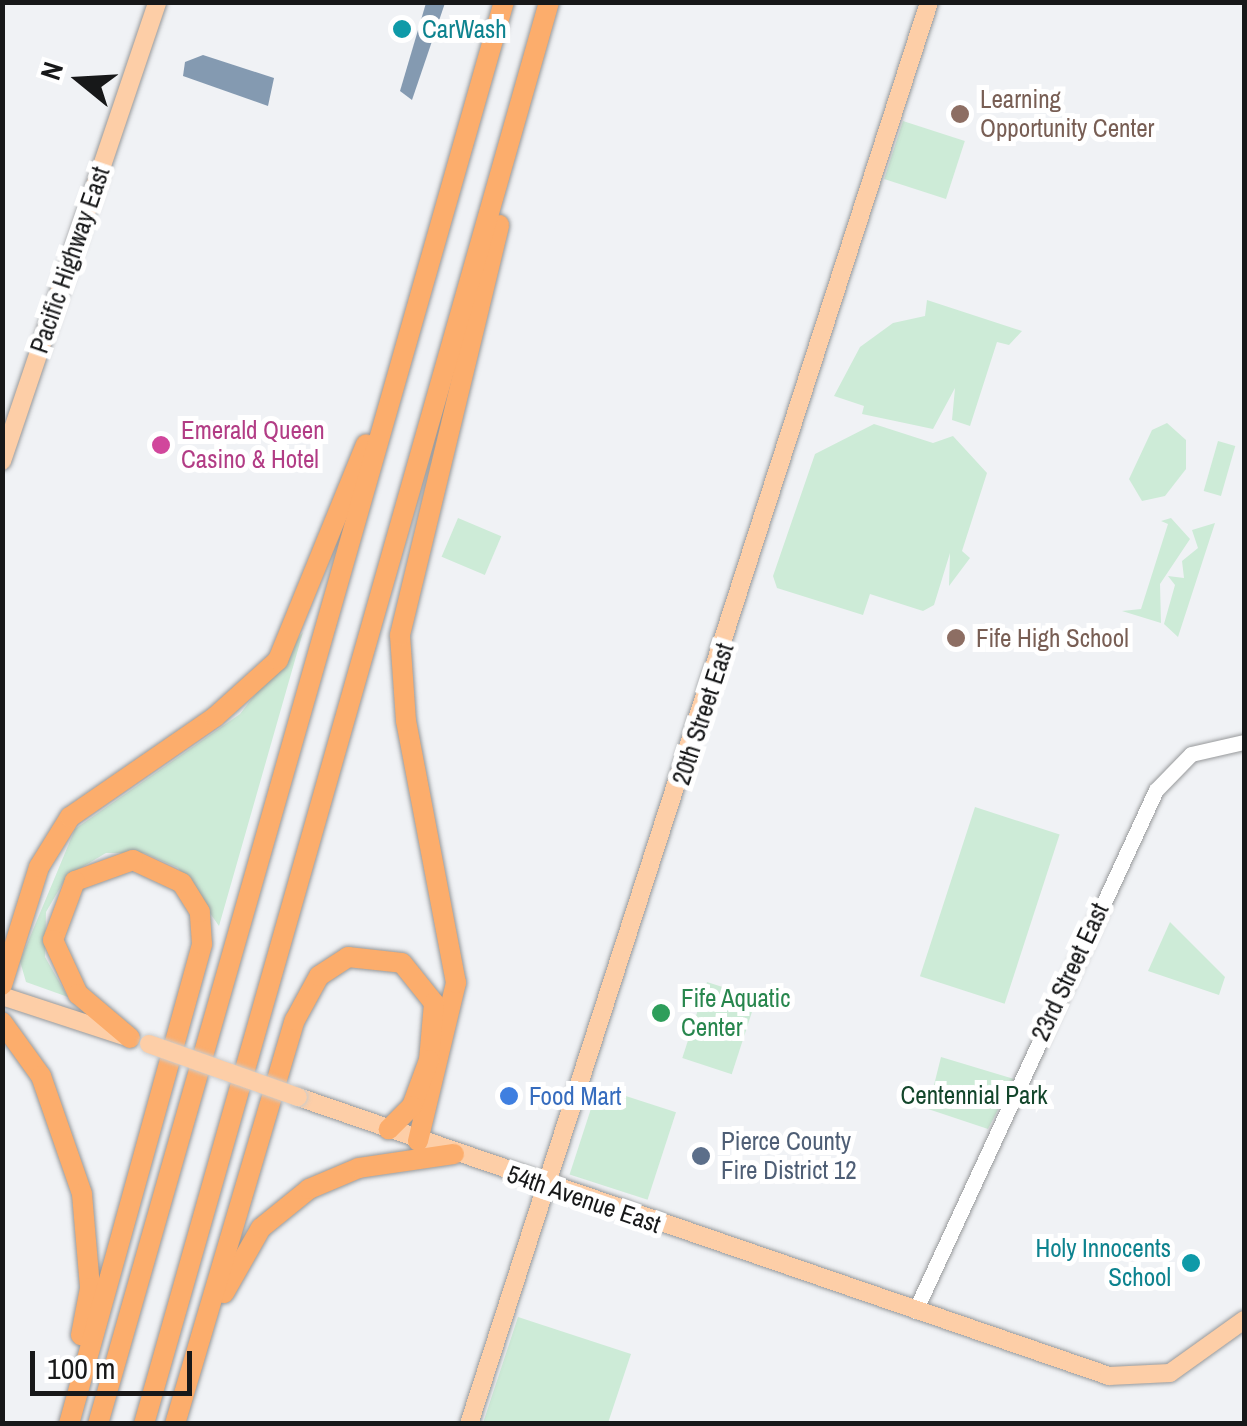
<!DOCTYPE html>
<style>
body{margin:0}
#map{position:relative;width:1247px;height:1426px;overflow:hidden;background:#f0f2f5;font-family:"Archivo Narrow",sans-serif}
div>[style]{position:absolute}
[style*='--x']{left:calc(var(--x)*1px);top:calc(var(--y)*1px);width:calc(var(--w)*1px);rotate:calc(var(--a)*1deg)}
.green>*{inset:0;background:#cdebd7;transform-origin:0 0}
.water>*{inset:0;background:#849ab1}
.roads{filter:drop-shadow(0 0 2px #97999b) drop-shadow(0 0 2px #97999b)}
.minor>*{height:15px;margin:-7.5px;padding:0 7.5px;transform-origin:7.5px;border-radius:7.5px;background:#fff}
.major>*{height:18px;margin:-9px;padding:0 9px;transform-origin:9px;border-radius:9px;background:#fdcea7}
.highway>*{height:20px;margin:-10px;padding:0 10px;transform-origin:10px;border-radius:10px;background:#fcad6c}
.bridges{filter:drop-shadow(0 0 2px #ccc) drop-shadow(0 0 2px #ccc)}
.major-bridge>*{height:18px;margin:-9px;padding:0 9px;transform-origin:9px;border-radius:9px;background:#fdcea7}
.dots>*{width:28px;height:28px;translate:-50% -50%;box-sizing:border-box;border:5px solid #fff;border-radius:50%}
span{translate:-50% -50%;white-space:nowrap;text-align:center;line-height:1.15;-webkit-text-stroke:10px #fff;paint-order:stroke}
.culture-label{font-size:25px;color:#0d838f}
.left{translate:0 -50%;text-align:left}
.right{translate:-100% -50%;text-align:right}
.education-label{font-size:25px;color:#785e54}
.street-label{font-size:25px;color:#171819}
.hotel-label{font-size:25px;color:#b23c85}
.leisure-label{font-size:25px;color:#27864d}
.park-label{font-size:25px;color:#13462b}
.shop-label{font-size:25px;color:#366cbe}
.service-label{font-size:25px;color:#4e5e75}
.frame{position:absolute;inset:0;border:5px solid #171819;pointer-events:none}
.north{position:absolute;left:30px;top:30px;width:100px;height:100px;-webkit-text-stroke:8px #fff;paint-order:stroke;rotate:288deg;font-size:28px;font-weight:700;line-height:40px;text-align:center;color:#171819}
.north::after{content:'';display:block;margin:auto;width:35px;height:45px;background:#171819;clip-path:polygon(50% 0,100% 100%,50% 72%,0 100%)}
.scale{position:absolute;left:30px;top:1351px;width:162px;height:45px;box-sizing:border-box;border:5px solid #171819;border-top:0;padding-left:12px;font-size:30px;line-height:35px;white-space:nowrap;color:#171819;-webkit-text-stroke:8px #fff;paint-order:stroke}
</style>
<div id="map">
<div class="green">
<i style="left:903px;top:121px;width:65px;height:61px;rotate:18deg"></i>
<i style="clip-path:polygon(927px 300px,1022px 331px,1009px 345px,997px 342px,970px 426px,952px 420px,955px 388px,933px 429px,862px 414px,864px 406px,834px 396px,860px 347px,893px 323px,925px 316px)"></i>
<i style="clip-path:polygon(1167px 423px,1186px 440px,1186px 469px,1165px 496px,1142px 501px,1129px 479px,1152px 430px)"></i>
<i style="clip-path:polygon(874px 424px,933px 443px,953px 436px,987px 473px,962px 551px,970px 558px,949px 586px,950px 553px,934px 605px,923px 611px,870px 594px,863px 615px,777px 588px,773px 576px,815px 454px)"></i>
<i style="left:1218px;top:441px;width:18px;height:52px;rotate:16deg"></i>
<i style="left:458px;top:518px;width:47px;height:42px;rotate:23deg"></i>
<i style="clip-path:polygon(1171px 518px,1190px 539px,1160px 584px,1161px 623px,1122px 611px,1141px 609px,1168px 524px,1161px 521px)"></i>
<i style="clip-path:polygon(1215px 523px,1178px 637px,1164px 624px,1175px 585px,1168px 576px,1184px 578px,1182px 561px,1198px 548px,1192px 530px)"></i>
<i style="clip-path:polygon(303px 632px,219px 926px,178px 868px,144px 853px,106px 853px,67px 876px,46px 912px,45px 957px,68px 997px,26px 982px,20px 961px,75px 829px,240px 714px)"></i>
<i style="left:975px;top:807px;width:89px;height:178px;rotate:18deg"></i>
<i style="clip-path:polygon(1170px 922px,1225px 977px,1219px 995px,1148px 971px)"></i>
<i style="left:707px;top:982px;width:52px;height:80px;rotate:18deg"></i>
<i style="clip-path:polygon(941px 1057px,1014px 1079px,988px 1129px,928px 1109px)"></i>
<i style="left:598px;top:1087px;width:82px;height:92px;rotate:18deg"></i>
<i style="clip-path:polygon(518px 1317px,631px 1354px,608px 1423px,483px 1423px)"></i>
</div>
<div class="water">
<i style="clip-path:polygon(426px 3px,445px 3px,412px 100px,400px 91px)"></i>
<i style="clip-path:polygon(203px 55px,274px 78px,268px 106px,183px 76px,185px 62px)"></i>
</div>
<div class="roads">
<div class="minor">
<i style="--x:915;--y:1311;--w:574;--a:-65.18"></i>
<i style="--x:1156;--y:790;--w:50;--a:-45.8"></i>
<i style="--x:1191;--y:754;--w:54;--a:-12.8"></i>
</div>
<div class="major">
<i style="--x:2;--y:461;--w:484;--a:-71.3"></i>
<i style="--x:2;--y:996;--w:128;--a:18.2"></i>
<i style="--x:298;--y:1097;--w:858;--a:18.98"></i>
<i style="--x:1109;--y:1376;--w:61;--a:-2.8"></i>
<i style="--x:1170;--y:1373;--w:91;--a:-35.6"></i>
<i style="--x:469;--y:1424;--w:1495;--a:-72.07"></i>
</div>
<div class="highway">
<i style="--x:2;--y:985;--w:124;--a:-72.6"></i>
<i style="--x:39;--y:867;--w:59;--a:-58.2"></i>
<i style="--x:70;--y:817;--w:176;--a:-34.6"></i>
<i style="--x:215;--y:717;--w:85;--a:-42.1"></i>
<i style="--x:278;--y:660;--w:233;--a:-67.8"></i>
<i style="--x:2;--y:1022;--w:67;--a:54.2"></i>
<i style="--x:41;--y:1076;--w:125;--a:70.8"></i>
<i style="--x:82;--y:1194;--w:94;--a:85.1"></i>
<i style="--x:90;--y:1288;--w:48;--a:100.8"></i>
<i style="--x:418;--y:1141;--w:163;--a:-76.5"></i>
<i style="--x:456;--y:983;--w:267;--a:-100.8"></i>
<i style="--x:406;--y:721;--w:86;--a:-94"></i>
<i style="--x:400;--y:635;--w:422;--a:-76.4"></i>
<i style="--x:224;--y:1293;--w:75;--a:-60.4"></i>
<i style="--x:261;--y:1228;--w:62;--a:-39.1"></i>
<i style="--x:309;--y:1189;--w:54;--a:-22.8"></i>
<i style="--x:359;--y:1168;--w:96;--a:-8.4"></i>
<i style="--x:69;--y:1424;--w:498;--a:-74.5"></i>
<i style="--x:202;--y:944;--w:32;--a:-94"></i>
<i style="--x:200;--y:912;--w:34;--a:-122"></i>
<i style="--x:182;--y:883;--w:54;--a:-154.9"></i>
<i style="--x:133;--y:860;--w:62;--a:160.1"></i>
<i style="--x:75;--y:881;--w:63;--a:110.4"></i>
<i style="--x:53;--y:940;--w:60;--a:65.2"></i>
<i style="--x:78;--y:994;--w:68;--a:40.2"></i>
<i style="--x:98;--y:1424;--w:1479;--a:-74.07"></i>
<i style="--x:144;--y:1424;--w:1479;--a:-74.1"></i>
<i style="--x:175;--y:1424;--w:421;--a:-73.5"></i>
<i style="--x:295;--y:1020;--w:50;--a:-61.4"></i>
<i style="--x:319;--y:976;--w:35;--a:-33"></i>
<i style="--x:348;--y:957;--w:54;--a:6.3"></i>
<i style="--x:402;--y:963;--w:51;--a:51.3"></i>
<i style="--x:434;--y:1003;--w:57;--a:95"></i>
<i style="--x:429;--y:1060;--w:49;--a:110.3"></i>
<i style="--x:412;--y:1106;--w:33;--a:135"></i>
</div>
</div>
<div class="bridges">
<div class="major-bridge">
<i style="--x:149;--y:1044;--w:158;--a:19.6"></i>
</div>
</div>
<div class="dots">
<i style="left:402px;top:29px;background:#0f9aa8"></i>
<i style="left:960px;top:114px;background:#8d6e63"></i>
<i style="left:161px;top:445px;background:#d1479c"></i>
<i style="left:956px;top:638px;background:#8d6e63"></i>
<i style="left:661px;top:1013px;background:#2e9e5b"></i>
<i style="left:509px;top:1096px;background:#3f7fe0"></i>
<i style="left:701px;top:1156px;background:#5c6f8a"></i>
<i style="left:1191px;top:1263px;background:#0f9aa8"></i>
</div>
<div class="culture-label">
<span class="left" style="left:422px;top:29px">CarWash</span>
<span class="right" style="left:1171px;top:1263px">Holy Innocents<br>School</span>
</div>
<div class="education-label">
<span class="left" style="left:980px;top:114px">Learning<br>Opportunity Center</span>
<span class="left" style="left:976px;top:638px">Fife High School</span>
</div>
<div class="street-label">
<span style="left:70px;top:260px;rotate:-71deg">Pacific Highway East</span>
<span style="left:703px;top:714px;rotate:-72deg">20th Street East</span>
<span style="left:1070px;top:972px;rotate:-65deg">23rd Street East</span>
<span style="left:584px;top:1199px;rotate:19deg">54th Avenue East</span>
</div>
<div class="hotel-label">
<span class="left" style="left:181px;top:445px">Emerald Queen<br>Casino &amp; Hotel</span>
</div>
<div class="leisure-label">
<span class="left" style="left:681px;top:1013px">Fife Aquatic<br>Center</span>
</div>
<div class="park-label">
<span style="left:974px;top:1095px">Centennial Park</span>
</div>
<div class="shop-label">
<span class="left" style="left:529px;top:1096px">Food Mart</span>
</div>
<div class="service-label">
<span class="left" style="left:721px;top:1156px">Pierce County<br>Fire District 12</span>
</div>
<div class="frame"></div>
<div class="north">N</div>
<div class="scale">100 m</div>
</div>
